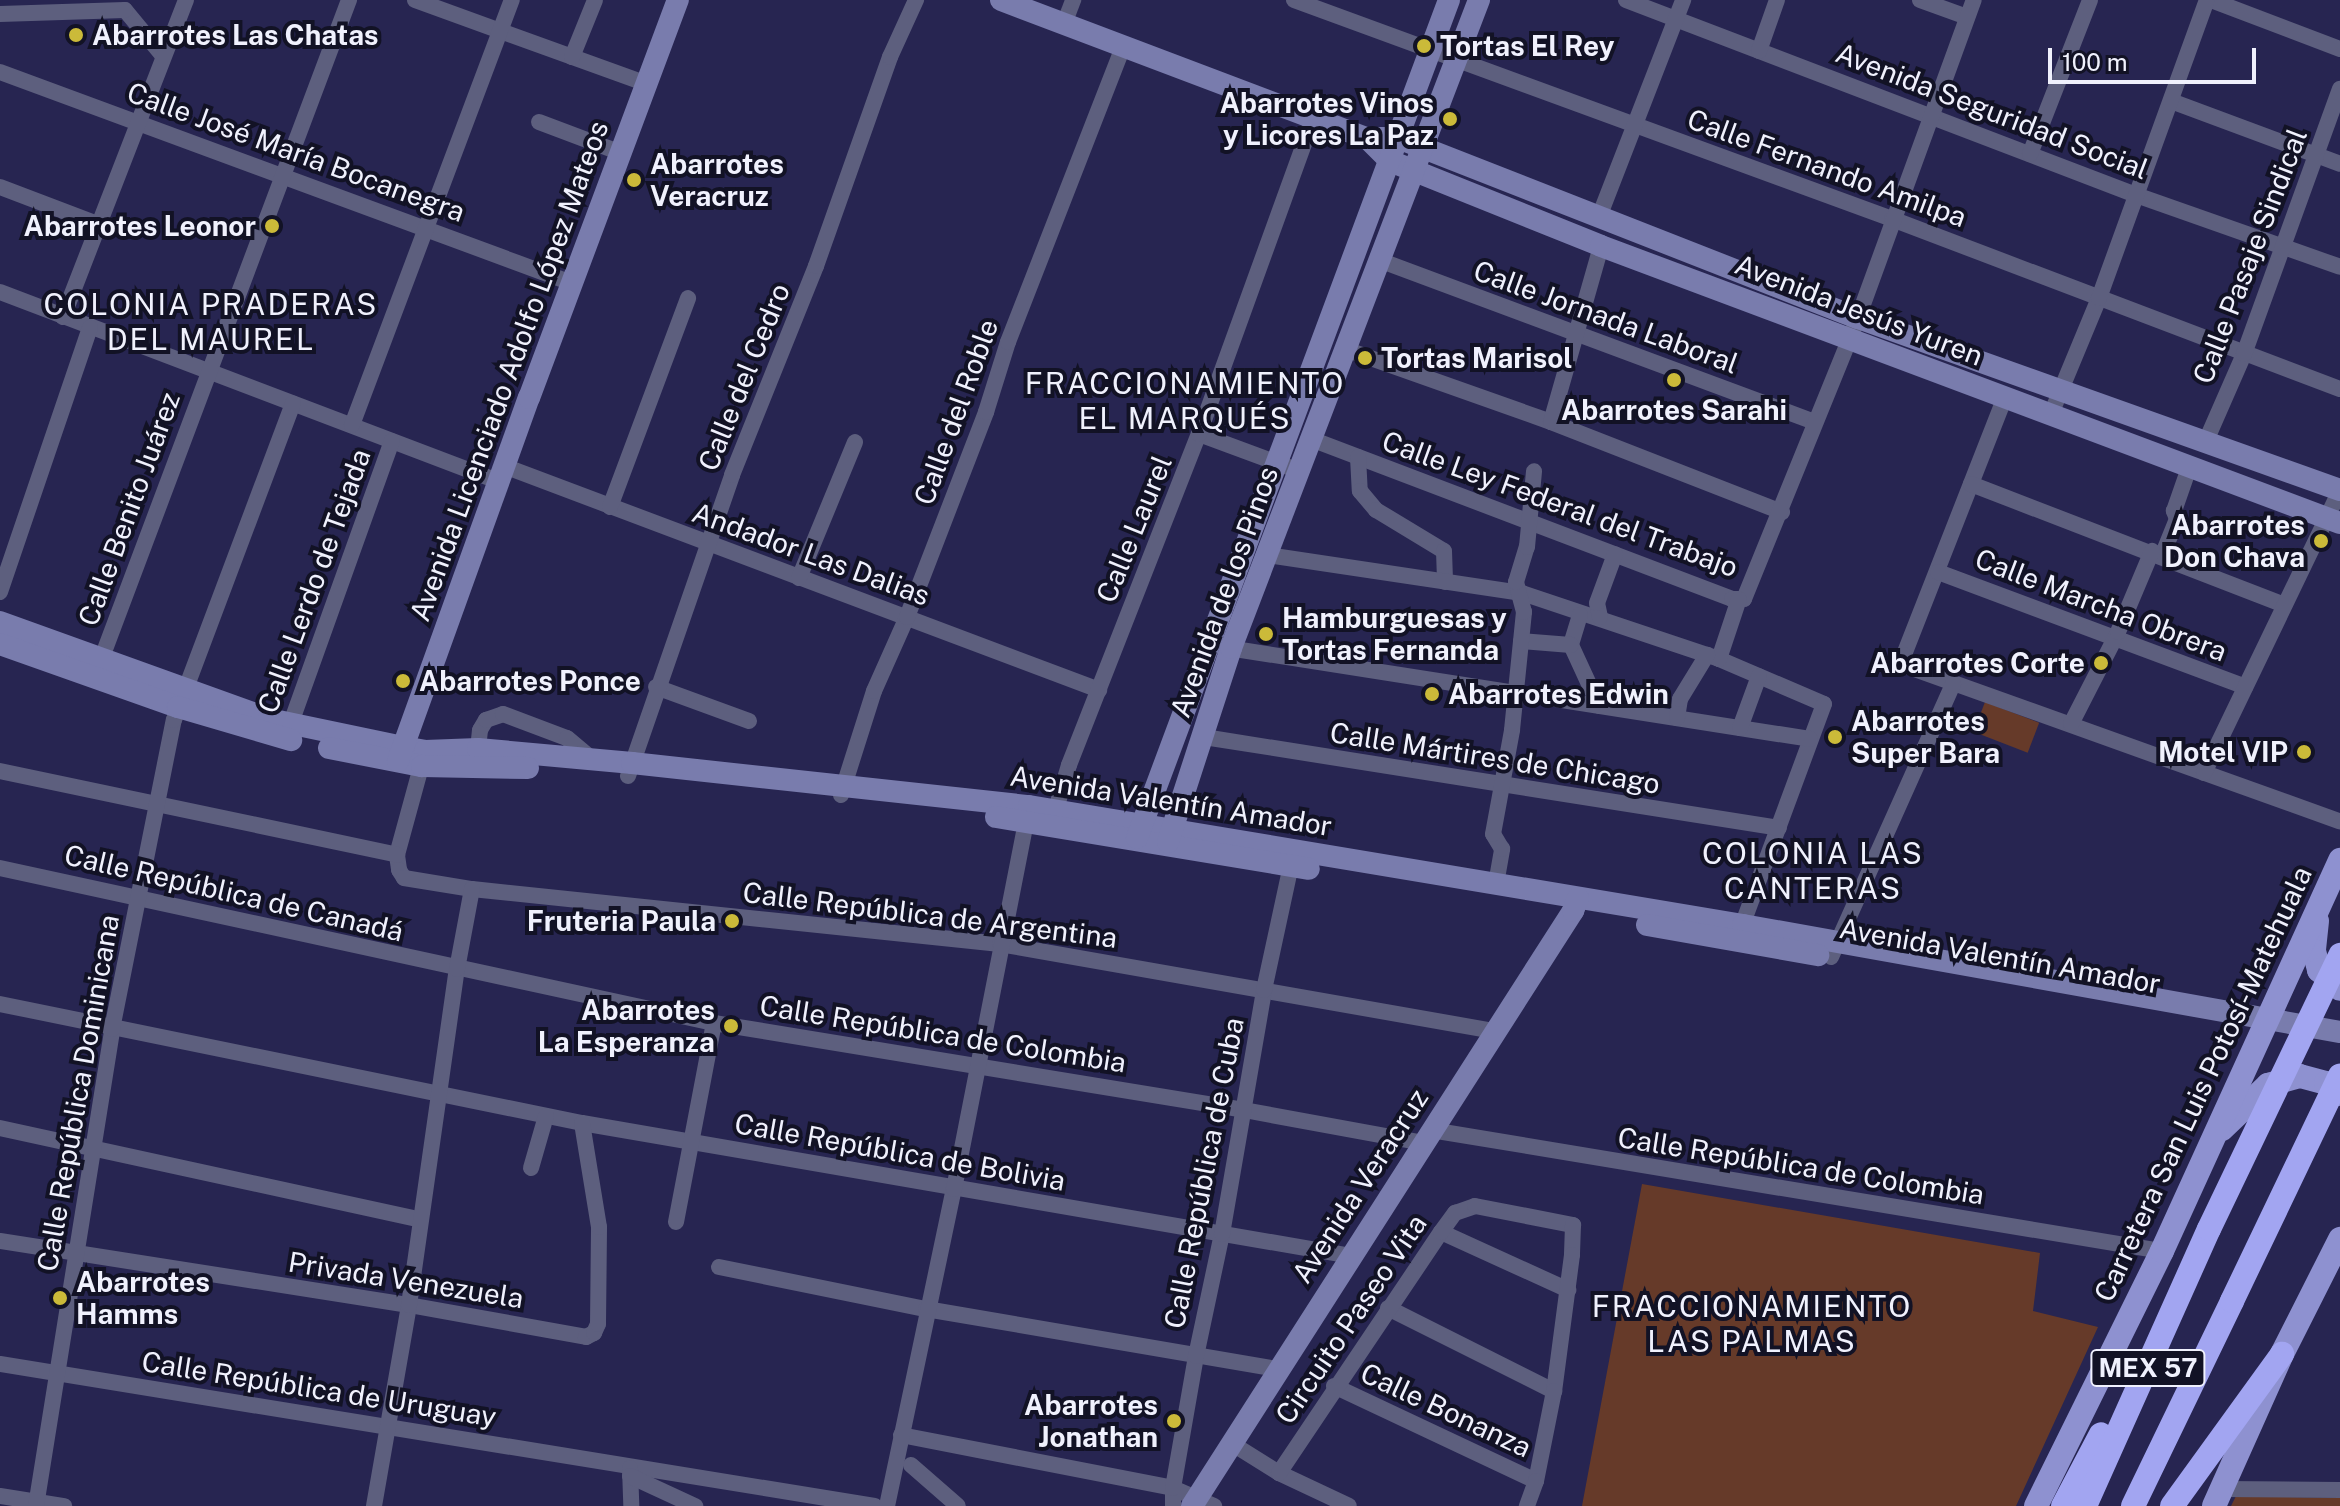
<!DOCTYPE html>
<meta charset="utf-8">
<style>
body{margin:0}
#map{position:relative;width:2340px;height:1506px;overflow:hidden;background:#272551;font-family:"Public Sans",sans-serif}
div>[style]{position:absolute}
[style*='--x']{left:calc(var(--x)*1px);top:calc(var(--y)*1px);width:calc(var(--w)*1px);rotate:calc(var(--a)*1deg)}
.green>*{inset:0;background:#663a29;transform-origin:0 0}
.street>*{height:16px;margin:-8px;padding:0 8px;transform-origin:8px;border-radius:8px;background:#5d5f7e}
.secondary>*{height:22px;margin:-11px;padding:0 11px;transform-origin:11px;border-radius:11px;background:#797cad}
.primary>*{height:24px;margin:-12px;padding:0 12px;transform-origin:12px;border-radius:12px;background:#8e91d0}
.highway>*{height:24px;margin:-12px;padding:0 12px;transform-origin:12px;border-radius:12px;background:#a2a5f1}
.highway-bridge>*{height:24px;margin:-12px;padding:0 12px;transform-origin:12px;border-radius:12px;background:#a2a5f1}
.dots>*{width:22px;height:22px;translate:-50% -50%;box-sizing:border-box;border:4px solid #121225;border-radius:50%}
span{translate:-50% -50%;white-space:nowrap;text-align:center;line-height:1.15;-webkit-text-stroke:8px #121225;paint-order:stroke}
.shield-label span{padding:2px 6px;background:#121225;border:2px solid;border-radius:6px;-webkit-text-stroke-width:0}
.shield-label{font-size:26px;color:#f0f1fd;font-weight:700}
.poi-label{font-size:28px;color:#f0f1fd;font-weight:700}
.left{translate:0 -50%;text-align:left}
.right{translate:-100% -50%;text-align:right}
.street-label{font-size:28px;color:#f0f1fd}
.neighbourhood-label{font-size:30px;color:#f0f1fd;letter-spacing:2px}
.scale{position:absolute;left:2048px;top:48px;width:208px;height:36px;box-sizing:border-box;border:4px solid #f0f1fd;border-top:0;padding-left:10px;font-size:24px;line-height:28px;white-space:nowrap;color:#f0f1fd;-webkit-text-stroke:6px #121225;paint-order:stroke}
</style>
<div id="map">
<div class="green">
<i style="left:1985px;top:702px;width:58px;height:32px;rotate:21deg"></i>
<i style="clip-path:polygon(1642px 1184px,2040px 1253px,2033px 1311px,2098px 1327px,2016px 1506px,1582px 1506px)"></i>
<i style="clip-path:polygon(2236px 1496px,2340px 1498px,2340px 1506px,2231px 1506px)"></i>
</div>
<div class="street">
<i style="--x:415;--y:0;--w:247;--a:19.9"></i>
<i style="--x:1294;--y:0;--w:637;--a:20.11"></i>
<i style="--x:1892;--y:219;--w:479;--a:20.8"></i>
<i style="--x:1626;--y:0;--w:546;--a:20.92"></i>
<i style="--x:2136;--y:195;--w:216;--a:19.4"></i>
<i style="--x:1920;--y:0;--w:50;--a:19.9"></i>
<i style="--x:2211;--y:0;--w:138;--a:20.8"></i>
<i style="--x:125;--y:10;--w:60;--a:50.4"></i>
<i style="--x:0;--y:14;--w:125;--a:-1.8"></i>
<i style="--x:1064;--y:24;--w:26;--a:-69"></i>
<i style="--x:1759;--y:51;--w:54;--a:-70.6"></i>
<i style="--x:572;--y:57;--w:61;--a:-68"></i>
<i style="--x:0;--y:72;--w:610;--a:20.25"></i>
<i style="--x:2171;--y:101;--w:180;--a:20.4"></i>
<i style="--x:539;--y:122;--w:88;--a:20.7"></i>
<i style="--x:2030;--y:154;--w:165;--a:-68.7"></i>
<i style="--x:0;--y:187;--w:107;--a:20.8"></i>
<i style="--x:1599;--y:217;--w:233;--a:-68.8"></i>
<i style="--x:1379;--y:260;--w:464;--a:20.4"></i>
<i style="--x:0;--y:292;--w:535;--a:20.81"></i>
<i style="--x:63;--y:317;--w:340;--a:-68.8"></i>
<i style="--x:1345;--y:349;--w:219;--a:19.5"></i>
<i style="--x:1551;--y:422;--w:248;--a:21.3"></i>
<i style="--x:2005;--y:397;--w:277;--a:111.4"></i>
<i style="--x:1904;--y:655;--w:11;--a:80"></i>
<i style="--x:1906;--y:666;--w:461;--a:19.7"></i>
<i style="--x:2051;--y:414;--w:126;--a:-67.5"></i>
<i style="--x:2099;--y:298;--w:317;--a:-70.1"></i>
<i style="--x:1551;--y:422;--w:183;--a:-74.1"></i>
<i style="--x:352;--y:425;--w:454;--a:-69.4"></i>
<i style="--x:1199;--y:434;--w:107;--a:20.3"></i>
<i style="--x:1311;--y:439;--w:450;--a:20.8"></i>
<i style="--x:1732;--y:599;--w:12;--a:0"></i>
<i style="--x:1744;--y:599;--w:303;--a:-67.9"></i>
<i style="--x:1858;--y:318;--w:338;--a:-70"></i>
<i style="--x:2206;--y:441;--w:95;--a:-66.4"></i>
<i style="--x:2244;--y:354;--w:282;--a:-70.1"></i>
<i style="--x:1358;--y:457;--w:34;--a:87"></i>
<i style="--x:1360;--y:491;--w:25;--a:50"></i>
<i style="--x:1376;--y:510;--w:79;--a:31.1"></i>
<i style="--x:1444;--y:551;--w:31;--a:88"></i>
<i style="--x:504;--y:466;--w:636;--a:20.63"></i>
<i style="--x:1971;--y:484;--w:336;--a:21.1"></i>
<i style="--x:610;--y:507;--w:223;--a:-69.5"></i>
<i style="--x:1267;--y:555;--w:258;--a:8.5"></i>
<i style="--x:1522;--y:593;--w:208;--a:18.5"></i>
<i style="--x:1719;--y:659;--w:114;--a:23.2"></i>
<i style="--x:1824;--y:704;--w:245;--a:110.3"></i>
<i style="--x:2162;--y:556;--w:40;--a:-68"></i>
<i style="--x:2177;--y:519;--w:9;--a:-111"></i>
<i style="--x:2174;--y:511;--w:49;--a:-70.8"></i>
<i style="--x:1938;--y:572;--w:328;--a:20.5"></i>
<i style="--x:799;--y:578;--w:147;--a:-67.6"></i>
<i style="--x:0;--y:592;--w:279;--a:-71.2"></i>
<i style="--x:1580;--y:615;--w:31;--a:107"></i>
<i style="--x:1571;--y:645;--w:67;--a:65.3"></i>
<i style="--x:1600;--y:617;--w:14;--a:-102"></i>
<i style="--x:1597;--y:603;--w:52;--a:-69.8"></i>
<i style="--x:1521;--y:641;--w:50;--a:4.6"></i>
<i style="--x:1222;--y:647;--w:595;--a:8.89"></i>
<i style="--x:1719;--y:659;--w:63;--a:-71.6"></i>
<i style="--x:98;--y:668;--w:714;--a:-69.41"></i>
<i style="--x:656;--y:687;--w:99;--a:20.1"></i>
<i style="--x:1677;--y:718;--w:19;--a:-81"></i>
<i style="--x:1680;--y:699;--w:52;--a:-58.5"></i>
<i style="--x:2071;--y:724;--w:103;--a:-62.9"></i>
<i style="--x:2118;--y:632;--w:88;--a:-67.2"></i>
<i style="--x:1740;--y:728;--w:55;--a:-69.9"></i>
<i style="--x:287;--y:734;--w:311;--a:-70.3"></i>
<i style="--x:1204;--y:737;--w:582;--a:8.99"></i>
<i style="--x:478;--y:749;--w:19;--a:-84"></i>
<i style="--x:480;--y:730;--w:12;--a:-59"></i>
<i style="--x:486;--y:720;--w:18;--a:-19"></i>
<i style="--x:503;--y:714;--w:68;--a:20.6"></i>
<i style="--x:567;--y:738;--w:33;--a:40"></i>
<i style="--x:424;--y:756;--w:103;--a:105.3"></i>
<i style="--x:397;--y:855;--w:15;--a:82"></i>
<i style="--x:399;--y:870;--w:9;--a:58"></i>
<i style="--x:404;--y:878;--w:69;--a:9.2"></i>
<i style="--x:472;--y:889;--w:531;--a:5.95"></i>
<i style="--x:1000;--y:944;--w:502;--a:9.99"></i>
<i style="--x:0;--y:771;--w:406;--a:11.9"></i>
<i style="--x:2204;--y:773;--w:314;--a:-64.3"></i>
<i style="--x:628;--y:776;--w:318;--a:-70.9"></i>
<i style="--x:732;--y:475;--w:225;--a:-68.1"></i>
<i style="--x:816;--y:266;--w:222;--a:-70.5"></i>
<i style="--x:890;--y:57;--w:63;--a:-65.5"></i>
<i style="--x:841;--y:795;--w:109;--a:-72.4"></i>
<i style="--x:874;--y:691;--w:81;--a:-66"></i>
<i style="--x:907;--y:617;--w:220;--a:-68.9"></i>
<i style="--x:986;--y:412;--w:73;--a:-72.6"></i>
<i style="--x:1008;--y:342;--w:317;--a:-68.7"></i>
<i style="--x:1053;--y:819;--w:56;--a:-73.5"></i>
<i style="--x:1069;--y:765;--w:356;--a:-68.6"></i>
<i style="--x:1199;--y:434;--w:338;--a:-70.1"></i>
<i style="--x:0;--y:868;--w:731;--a:12.25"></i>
<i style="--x:714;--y:1023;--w:537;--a:9.32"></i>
<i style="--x:1244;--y:1110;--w:182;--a:10.4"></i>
<i style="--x:1496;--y:884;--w:36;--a:-80"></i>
<i style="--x:1502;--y:849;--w:17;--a:-121"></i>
<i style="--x:1493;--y:834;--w:106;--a:-79.6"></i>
<i style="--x:1512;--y:730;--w:119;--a:-84.2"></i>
<i style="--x:1524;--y:612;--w:31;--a:-105"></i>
<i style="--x:1516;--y:582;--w:37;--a:-73"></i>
<i style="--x:1527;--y:547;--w:76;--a:-84.7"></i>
<i style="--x:1831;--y:957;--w:299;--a:-65.9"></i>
<i style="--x:0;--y:1004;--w:594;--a:11.56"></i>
<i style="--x:582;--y:1123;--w:780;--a:9.81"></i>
<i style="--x:0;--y:1128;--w:429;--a:12.3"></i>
<i style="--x:1431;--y:1130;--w:741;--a:9.4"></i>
<i style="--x:531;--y:1168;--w:54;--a:-73.9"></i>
<i style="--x:676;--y:1222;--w:203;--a:-79.2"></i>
<i style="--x:1441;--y:1232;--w:140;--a:24.5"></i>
<i style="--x:0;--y:1241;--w:414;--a:8.9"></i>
<i style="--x:409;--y:1305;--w:180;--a:10.2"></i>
<i style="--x:586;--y:1337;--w:9;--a:-27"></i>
<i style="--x:594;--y:1333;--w:10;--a:-66"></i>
<i style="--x:598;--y:1324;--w:97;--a:-89.4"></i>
<i style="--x:599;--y:1227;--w:105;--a:-99.3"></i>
<i style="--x:719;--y:1267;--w:211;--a:11.5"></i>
<i style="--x:926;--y:1309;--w:356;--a:9.7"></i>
<i style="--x:1388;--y:1308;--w:186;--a:26.6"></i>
<i style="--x:0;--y:1364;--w:886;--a:9.22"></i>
<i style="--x:1334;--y:1386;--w:223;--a:25.2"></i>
<i style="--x:901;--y:1435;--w:277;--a:11"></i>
<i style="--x:1173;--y:1488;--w:45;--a:23.7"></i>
<i style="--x:1231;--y:1443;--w:57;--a:32"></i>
<i style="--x:1279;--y:1473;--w:77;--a:25.2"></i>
<i style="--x:911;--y:1465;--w:62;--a:41.1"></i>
<i style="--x:630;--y:1468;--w:38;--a:88"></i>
<i style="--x:1279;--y:1473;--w:290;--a:-56.1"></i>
<i style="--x:1441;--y:1232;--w:24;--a:-54"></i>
<i style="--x:1455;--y:1213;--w:21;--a:-19"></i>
<i style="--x:1475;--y:1206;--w:100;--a:11"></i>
<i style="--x:1573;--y:1225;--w:30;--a:92"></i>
<i style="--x:1572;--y:1255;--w:137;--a:97.5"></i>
<i style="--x:1554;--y:1391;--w:92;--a:101.3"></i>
<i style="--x:1536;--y:1481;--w:27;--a:110"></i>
<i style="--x:630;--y:1476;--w:72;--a:24.8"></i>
<i style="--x:2222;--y:1489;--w:118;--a:0.5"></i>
<i style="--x:0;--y:1496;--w:65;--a:8.9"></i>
<i style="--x:36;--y:1506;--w:483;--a:-80.9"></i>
<i style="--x:112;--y:1029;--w:315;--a:-78.7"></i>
<i style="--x:174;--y:720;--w:338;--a:-69.4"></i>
<i style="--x:374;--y:1506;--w:204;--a:-80.1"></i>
<i style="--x:409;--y:1305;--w:339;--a:-81.9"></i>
<i style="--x:457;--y:969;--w:81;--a:-79.4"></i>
<i style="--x:887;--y:1506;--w:324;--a:-78.1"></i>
<i style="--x:954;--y:1189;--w:385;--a:-78.9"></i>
<i style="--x:1173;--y:1506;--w:18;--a:-90"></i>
<i style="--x:1173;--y:1488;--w:134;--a:-80.1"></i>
<i style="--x:1196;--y:1356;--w:125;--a:-78"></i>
<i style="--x:1222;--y:1234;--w:248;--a:-80.2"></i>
<i style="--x:1264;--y:990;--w:137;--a:-77.8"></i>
</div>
<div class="secondary">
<i style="--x:1001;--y:0;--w:391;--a:20.7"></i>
<i style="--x:1367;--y:138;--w:31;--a:0"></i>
<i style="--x:1398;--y:138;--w:494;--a:21.4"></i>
<i style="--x:1858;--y:318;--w:512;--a:19.64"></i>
<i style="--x:1367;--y:138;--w:33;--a:45"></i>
<i style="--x:1390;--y:161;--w:227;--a:21.9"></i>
<i style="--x:1601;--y:246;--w:789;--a:20.55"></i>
<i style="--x:0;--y:622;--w:286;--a:19.8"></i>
<i style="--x:269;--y:719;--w:137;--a:11.8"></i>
<i style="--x:403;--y:747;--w:22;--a:10"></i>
<i style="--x:425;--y:751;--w:53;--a:-2.2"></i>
<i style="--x:478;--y:749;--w:155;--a:5.2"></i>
<i style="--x:632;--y:763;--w:399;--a:6.2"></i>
<i style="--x:1029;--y:806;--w:724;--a:9.46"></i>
<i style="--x:1743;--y:925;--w:607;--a:10.16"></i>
<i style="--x:0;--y:644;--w:189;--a:19.5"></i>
<i style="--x:178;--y:707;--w:118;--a:16.3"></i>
<i style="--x:329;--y:748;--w:95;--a:11"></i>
<i style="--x:422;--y:766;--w:106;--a:1.1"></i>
<i style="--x:398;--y:761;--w:386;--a:-70.2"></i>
<i style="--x:529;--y:398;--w:425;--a:-69.5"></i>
<i style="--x:996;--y:817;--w:317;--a:9.4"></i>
<i style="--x:1137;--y:838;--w:894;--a:-69.58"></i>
<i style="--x:1168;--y:842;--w:204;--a:-72"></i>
<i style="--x:1231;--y:648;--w:694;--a:-69.06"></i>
<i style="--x:1647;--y:925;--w:174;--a:10"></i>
<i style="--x:1192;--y:1506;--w:707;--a:-57.37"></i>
<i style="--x:1573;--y:911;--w:14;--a:-69"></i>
</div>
<div class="primary">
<i style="--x:2317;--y:921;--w:30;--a:96"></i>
<i style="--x:2314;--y:951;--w:20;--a:75"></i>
<i style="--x:2319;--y:970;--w:28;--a:42"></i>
<i style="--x:2222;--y:1129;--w:64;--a:-43.7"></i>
<i style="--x:2268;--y:1085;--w:33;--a:-16"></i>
<i style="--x:2300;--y:1076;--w:27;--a:15"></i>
<i style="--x:2326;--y:1083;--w:18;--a:38"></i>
<i style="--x:2036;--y:1506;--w:284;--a:-63.7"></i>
<i style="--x:2162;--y:1251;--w:430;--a:-65.5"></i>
<i style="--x:2214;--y:1506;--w:167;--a:-65.9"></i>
<i style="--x:2282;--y:1354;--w:129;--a:-63.2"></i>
</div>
<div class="highway">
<i style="--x:2063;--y:1506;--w:81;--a:-62.2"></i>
<i style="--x:2085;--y:1506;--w:303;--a:-65.9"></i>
<i style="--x:2133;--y:1506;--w:228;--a:-64.2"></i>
<i style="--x:2172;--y:1506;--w:188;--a:-54.1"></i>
</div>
<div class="highway-bridge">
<i style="--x:2209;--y:1229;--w:304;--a:-64.4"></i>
<i style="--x:2232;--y:1301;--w:250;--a:-64.4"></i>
</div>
<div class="dots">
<i style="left:76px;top:35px;background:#cbba39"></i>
<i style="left:1424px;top:46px;background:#cbba39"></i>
<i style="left:1450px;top:119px;background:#cbba39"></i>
<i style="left:634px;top:180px;background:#cbba39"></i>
<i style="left:272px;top:226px;background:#cbba39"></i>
<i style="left:1365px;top:358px;background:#cbba39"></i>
<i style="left:1674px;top:380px;background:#cbba39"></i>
<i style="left:2321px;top:541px;background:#cbba39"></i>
<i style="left:1266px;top:634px;background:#cbba39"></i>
<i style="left:2101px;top:663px;background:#cbba39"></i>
<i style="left:403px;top:681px;background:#cbba39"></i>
<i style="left:1432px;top:694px;background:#cbba39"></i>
<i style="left:1835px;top:737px;background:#cbba39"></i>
<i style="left:2304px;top:752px;background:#cbba39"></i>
<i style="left:732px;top:921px;background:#cbba39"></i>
<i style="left:731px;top:1026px;background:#cbba39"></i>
<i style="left:60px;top:1298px;background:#cbba39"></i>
<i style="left:1174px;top:1421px;background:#cbba39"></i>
</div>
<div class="shield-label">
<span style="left:2148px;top:1368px">MEX 57</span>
</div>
<div class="poi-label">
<span class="left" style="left:92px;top:35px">Abarrotes Las Chatas</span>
<span class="left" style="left:1440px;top:46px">Tortas El Rey</span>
<span class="right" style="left:1434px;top:119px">Abarrotes Vinos<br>y Licores La Paz</span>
<span class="left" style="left:650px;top:180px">Abarrotes<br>Veracruz</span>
<span class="right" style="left:256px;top:226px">Abarrotes Leonor</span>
<span class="left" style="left:1381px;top:358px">Tortas Marisol</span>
<span style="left:1674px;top:410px">Abarrotes Sarahi</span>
<span class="right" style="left:2305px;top:541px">Abarrotes<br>Don Chava</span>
<span class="left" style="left:1282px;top:634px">Hamburguesas y<br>Tortas Fernanda</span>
<span class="right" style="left:2085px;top:663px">Abarrotes Corte</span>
<span class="left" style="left:419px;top:681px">Abarrotes Ponce</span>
<span class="left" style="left:1448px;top:694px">Abarrotes Edwin</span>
<span class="left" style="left:1851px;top:737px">Abarrotes<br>Super Bara</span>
<span class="right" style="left:2288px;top:752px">Motel VIP</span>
<span class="right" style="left:716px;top:921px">Fruteria Paula</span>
<span class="right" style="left:715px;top:1026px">Abarrotes<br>La Esperanza</span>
<span class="left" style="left:76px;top:1298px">Abarrotes<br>Hamms</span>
<span class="right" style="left:1158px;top:1421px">Abarrotes<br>Jonathan</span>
</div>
<div class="street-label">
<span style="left:1992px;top:111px;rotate:21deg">Avenida Seguridad Social</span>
<span style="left:296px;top:152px;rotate:20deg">Calle José María Bocanegra</span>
<span style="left:1827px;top:168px;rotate:20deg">Calle Fernando Amilpa</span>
<span style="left:2250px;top:256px;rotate:-69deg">Calle Pasaje Sindical</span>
<span style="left:1859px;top:310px;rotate:21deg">Avenida Jesús Yuren</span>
<span style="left:1606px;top:317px;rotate:20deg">Calle Jornada Laboral</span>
<span style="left:509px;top:371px;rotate:-70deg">Avenida Licenciado Adolfo López Mateos</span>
<span style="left:744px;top:377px;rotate:-68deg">Calle del Cedro</span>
<span style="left:956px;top:412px;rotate:-70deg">Calle del Roble</span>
<span style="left:1560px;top:504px;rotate:20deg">Calle Ley Federal del Trabajo</span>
<span style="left:129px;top:509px;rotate:-70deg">Calle Benito Juárez</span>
<span style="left:1134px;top:529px;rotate:-68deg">Calle Laurel</span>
<span style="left:811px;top:554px;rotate:20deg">Andador Las Dalias</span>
<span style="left:314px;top:581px;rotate:-70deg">Calle Lerdo de Tejada</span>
<span style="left:1224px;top:592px;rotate:-70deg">Avenida de los Pinos</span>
<span style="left:2101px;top:605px;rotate:21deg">Calle Marcha Obrera</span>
<span style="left:1495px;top:758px;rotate:9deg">Calle Mártires de Chicago</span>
<span style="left:1171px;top:801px;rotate:9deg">Avenida Valentín Amador</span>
<span style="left:234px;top:893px;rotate:13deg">Calle República de Canadá</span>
<span style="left:930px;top:915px;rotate:7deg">Calle República de Argentina</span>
<span style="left:2000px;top:956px;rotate:10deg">Avenida Valentín Amador</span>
<span style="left:943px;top:1034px;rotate:9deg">Calle República de Colombia</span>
<span style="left:2203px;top:1084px;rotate:-65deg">Carretera San Luis Potosí-Matehuala</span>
<span style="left:78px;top:1093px;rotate:-80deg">Calle República Dominicana</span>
<span style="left:900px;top:1152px;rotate:10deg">Calle República de Bolivia</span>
<span style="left:1801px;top:1166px;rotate:9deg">Calle República de Colombia</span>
<span style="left:1204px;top:1173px;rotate:-79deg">Calle República de Cuba</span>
<span style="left:1360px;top:1186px;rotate:-57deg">Avenida Veracruz</span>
<span style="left:406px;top:1280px;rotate:9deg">Privada Venezuela</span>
<span style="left:1351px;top:1319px;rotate:-56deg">Circuito Paseo Vita</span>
<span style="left:319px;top:1389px;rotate:9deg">Calle República de Uruguay</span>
<span style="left:1446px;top:1410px;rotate:25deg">Calle Bonanza</span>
</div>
<div class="neighbourhood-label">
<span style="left:211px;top:321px">COLONIA PRADERAS<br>DEL MAUREL</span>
<span style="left:1185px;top:400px">FRACCIONAMIENTO<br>EL MARQUÉS</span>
<span style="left:1813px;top:870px">COLONIA LAS<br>CANTERAS</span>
<span style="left:1752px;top:1323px">FRACCIONAMIENTO<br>LAS PALMAS</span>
</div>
<div class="scale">100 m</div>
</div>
